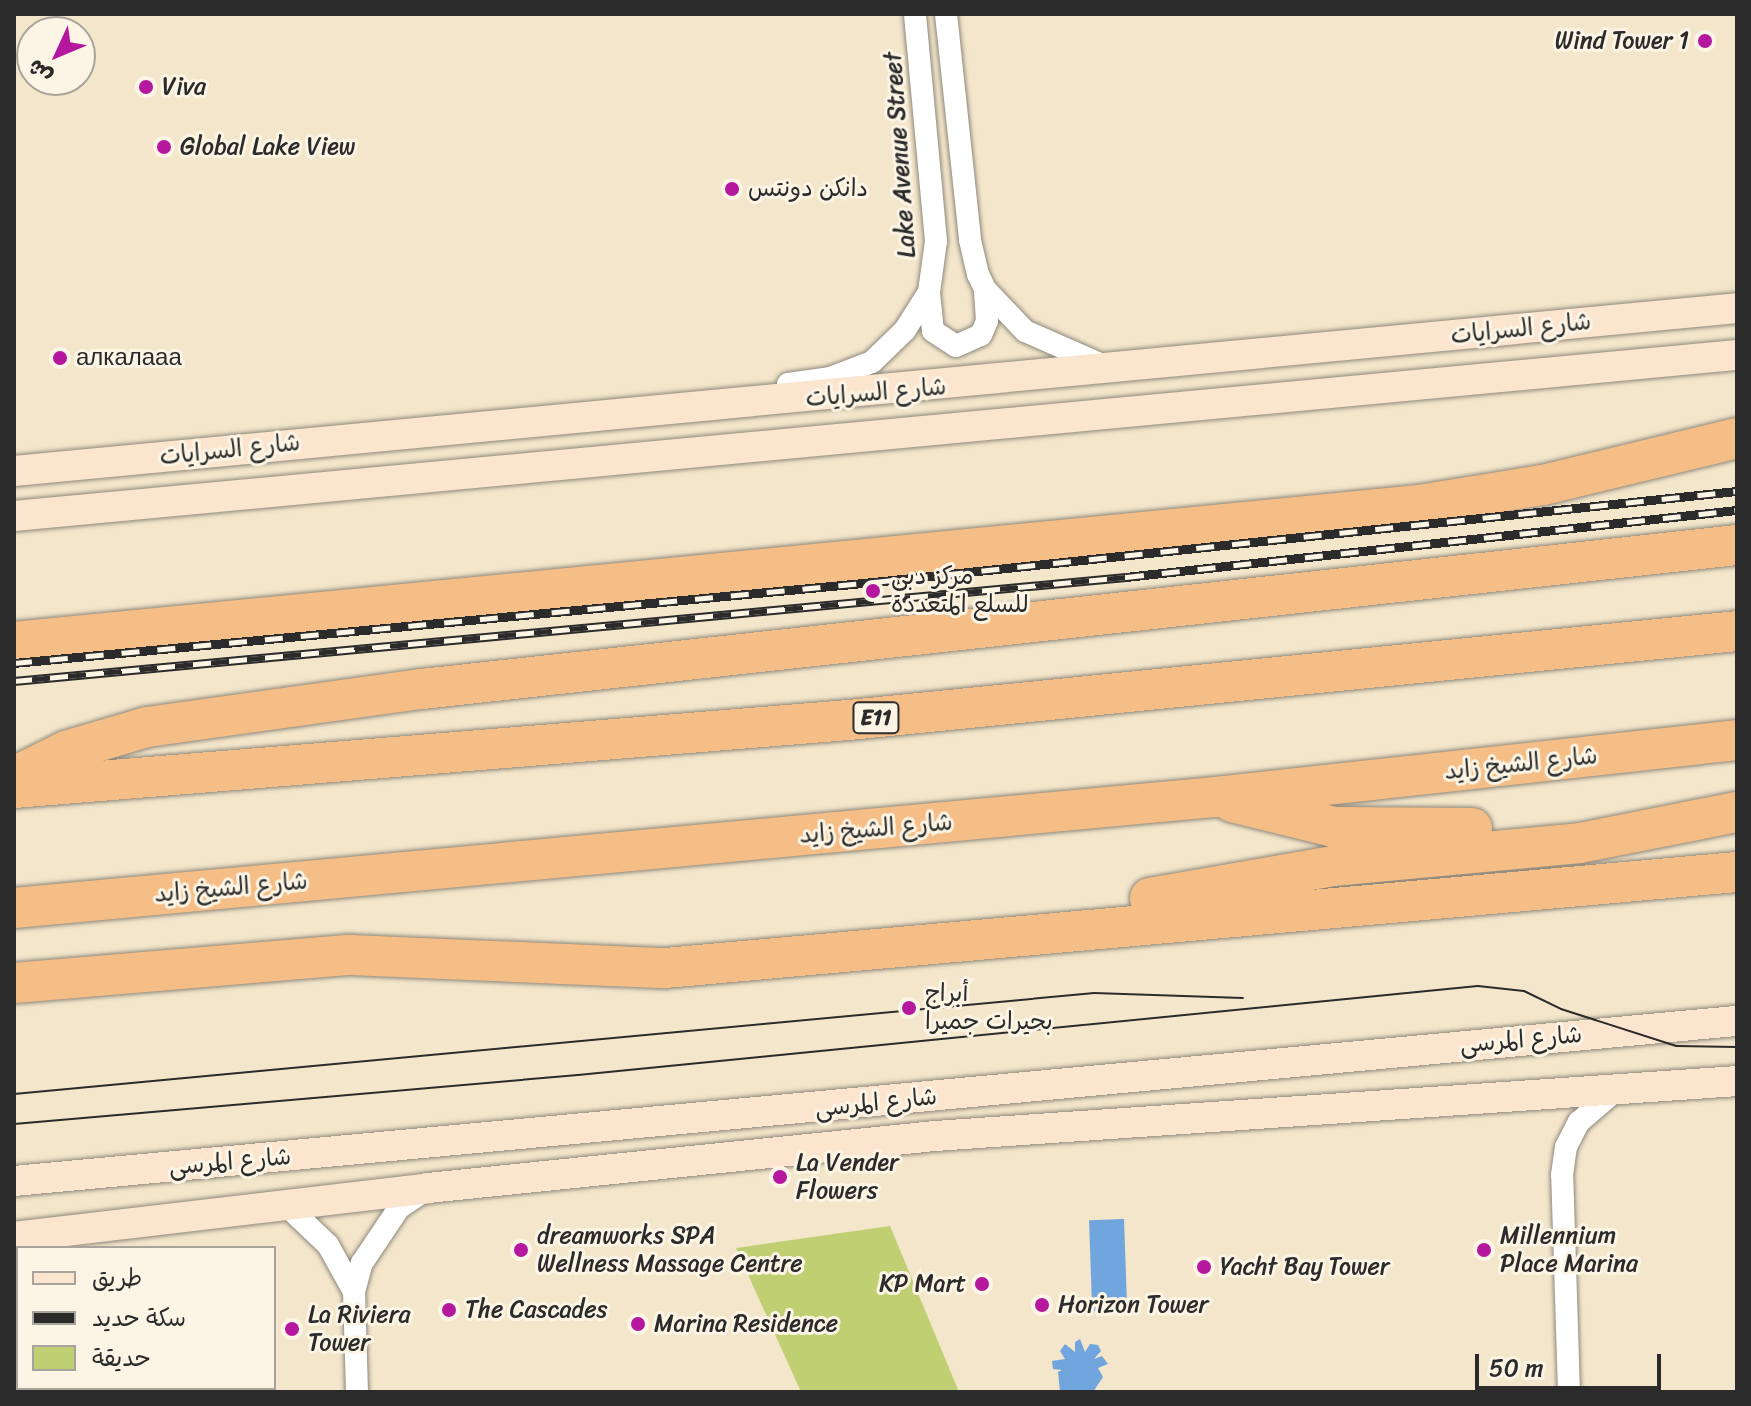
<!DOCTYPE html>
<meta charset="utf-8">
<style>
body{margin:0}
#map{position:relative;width:1751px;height:1406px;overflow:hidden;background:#f3e6cb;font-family:Sriracha,"Playpen Sans Arabic",sans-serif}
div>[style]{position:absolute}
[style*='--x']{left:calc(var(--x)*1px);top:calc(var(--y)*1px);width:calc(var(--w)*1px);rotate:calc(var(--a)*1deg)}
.green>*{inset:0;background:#bfcf72}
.water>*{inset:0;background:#71a5de;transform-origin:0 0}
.roads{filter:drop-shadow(0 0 2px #8f887b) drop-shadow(0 0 2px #8f887b)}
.minor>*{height:22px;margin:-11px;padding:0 11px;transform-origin:11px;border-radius:11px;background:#fff}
.secondary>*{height:30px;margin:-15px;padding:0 15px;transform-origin:15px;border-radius:15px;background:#fbe5cf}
.motorway>*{height:40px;margin:-20px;padding:0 20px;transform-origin:20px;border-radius:20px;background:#f6be87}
.tram>*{height:2px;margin:-1px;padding:0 1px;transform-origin:1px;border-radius:1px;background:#2b2b2b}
.rail>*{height:9px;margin-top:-4.5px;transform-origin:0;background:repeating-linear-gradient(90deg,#fcf5e5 0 18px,#2b2b2b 0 36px);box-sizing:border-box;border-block:2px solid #2b2b2b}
.dots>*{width:22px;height:22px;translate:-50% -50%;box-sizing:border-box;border:4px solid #fcf5e5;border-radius:50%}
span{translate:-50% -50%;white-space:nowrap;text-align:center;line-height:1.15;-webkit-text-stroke:6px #fcf5e5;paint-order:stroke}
.shield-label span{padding:2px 6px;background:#fcf5e5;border:2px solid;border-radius:6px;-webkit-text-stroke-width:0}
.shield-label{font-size:22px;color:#2b2b2b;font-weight:700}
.poi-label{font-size:24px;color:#2b2b2b}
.right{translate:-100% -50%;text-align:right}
.left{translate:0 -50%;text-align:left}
.street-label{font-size:24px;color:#2b2b2b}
.frame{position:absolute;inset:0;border:16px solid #2b2b2b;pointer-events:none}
.legend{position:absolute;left:16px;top:1246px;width:260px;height:144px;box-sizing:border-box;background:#fcf5e5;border:2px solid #a8a49b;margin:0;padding:10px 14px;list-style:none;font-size:24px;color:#2b2b2b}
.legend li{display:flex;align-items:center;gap:16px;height:40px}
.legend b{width:40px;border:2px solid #a8a49b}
.north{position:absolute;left:16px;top:16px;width:80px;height:80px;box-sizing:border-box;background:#fcf5e5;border:2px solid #a8a49b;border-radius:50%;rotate:226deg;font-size:22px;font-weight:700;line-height:32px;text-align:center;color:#2b2b2b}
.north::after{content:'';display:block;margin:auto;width:28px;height:36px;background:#b5179e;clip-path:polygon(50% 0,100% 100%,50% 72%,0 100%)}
.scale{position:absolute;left:1475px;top:1354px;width:186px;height:36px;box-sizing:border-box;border:4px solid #2b2b2b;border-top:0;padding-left:10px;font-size:24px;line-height:28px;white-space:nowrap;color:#2b2b2b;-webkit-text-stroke:6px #fcf5e5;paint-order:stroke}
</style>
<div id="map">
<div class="green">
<i style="clip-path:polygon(890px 1226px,959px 1392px,801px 1392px,736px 1248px)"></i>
</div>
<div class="water">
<i style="left:1124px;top:1219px;width:91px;height:35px;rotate:88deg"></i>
<i style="clip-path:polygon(1080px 1339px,1085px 1352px,1090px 1344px,1098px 1345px,1101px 1351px,1094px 1359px,1102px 1356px,1108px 1364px,1098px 1368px,1103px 1377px,1093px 1392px,1060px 1392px,1058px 1372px,1062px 1370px,1053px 1369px,1052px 1361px,1065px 1359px,1060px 1351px,1065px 1344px,1075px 1352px,1075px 1342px)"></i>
</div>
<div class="roads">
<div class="minor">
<i style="--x:946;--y:14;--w:227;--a:83.9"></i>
<i style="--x:970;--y:240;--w:35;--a:77"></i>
<i style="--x:978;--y:274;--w:17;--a:65"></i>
<i style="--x:985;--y:289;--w:58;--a:46.4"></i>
<i style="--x:1025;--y:331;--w:82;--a:23.7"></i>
<i style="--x:929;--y:293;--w:38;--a:84"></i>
<i style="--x:933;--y:331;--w:27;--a:33"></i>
<i style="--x:956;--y:346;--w:27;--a:-24"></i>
<i style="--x:981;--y:335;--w:15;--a:-67"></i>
<i style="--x:987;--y:321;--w:32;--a:-94"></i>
<i style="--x:788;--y:384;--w:42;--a:-8.1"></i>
<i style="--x:830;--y:378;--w:45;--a:-20.9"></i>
<i style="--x:872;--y:362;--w:46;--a:-44.1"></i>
<i style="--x:905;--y:330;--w:45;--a:-57.7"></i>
<i style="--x:929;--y:292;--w:51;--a:-82.2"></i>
<i style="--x:936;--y:241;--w:228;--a:-95.3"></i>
<i style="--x:287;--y:1206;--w:57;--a:43.6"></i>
<i style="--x:328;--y:1245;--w:54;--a:61"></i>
<i style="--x:357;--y:1392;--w:100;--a:-91.7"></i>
<i style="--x:354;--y:1292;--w:30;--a:-75"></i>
<i style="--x:362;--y:1263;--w:66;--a:-56.1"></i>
<i style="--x:399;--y:1208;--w:34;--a:-34"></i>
<i style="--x:1569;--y:1392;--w:217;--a:-91.8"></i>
<i style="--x:1562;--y:1175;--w:28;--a:-82"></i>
<i style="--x:1566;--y:1147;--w:28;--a:-63"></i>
<i style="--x:1579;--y:1122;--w:49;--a:-40.9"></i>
</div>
<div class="secondary">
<i style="--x:14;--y:471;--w:1731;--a:-5.4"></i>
<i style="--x:14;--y:516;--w:1731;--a:-5.34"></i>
<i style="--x:14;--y:1181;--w:1730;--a:-5.31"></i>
<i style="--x:14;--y:1237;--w:417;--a:-6.7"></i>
<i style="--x:428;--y:1188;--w:510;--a:-5.86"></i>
<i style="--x:935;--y:1136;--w:804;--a:-3.92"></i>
<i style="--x:14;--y:1262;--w:5;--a:-37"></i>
</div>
<div class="motorway">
<i style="--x:14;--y:642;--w:1412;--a:-5.57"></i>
<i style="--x:1419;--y:505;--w:126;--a:-9.2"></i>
<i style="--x:1543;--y:485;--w:200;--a:-13.6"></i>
<i style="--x:14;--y:777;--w:58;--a:-26.6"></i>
<i style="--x:66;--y:751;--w:84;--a:-16.5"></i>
<i style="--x:147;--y:727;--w:278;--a:-7.9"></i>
<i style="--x:422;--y:689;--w:1323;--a:-6.25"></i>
<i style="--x:14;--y:788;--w:838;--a:-4.66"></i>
<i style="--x:849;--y:720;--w:892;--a:-5.72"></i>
<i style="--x:1232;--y:802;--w:105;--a:13.8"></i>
<i style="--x:1334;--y:827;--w:138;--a:0.4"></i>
<i style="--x:1150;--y:898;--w:186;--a:-9.9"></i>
<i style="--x:1333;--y:866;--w:248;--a:-5.3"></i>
<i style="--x:1580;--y:843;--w:160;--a:-11.2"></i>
<i style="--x:14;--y:908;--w:1207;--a:-5.28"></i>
<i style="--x:1216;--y:797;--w:524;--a:-6.24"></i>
<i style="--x:14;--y:983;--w:337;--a:-4.8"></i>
<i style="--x:350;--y:955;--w:315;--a:2.4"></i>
<i style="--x:665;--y:968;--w:1076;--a:-5.12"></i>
</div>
</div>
<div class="tram">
<i style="--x:14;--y:1094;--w:1085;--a:-5.34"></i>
<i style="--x:1094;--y:993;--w:149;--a:1.9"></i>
<i style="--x:14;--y:1124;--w:566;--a:-4.97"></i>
<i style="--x:578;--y:1075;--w:904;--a:-5.65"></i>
<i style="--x:1478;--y:986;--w:46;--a:6.2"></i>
<i style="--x:1524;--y:991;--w:41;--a:25.9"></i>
<i style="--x:1561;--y:1009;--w:121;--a:17.8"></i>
<i style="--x:1676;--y:1046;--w:61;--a:0.9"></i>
</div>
<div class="rail">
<i style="--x:14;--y:663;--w:864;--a:-5.38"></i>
<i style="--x:874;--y:582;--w:868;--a:-6.02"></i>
<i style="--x:14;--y:681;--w:1117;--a:-5.34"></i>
<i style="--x:1126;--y:577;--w:615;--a:-6.26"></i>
</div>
<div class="dots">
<i style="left:1705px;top:41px;background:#b5179e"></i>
<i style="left:146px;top:87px;background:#b5179e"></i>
<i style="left:164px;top:147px;background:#b5179e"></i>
<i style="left:732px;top:189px;background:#b5179e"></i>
<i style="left:60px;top:358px;background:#b5179e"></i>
<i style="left:873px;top:591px;background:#b5179e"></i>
<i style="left:909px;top:1008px;background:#b5179e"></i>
<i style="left:780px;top:1177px;background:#b5179e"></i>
<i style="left:521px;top:1250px;background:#b5179e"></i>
<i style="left:1484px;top:1250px;background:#b5179e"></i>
<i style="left:1204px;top:1267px;background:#b5179e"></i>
<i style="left:982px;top:1284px;background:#b5179e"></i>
<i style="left:1042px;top:1305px;background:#b5179e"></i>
<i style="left:449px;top:1310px;background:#b5179e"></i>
<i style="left:638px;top:1324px;background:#b5179e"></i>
<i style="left:292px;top:1329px;background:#b5179e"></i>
</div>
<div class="shield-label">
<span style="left:876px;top:718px">E11</span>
</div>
<div class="poi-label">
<span class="right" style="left:1689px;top:41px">Wind Tower 1</span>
<span class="left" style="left:162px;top:87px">Viva</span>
<span class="left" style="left:180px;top:147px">Global Lake View</span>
<span class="left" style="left:748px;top:189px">دانكن دونتس</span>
<span class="left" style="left:76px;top:358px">алкалааа</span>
<span class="left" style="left:891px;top:591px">مركز دبي<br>للسلع المتعددة</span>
<span class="left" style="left:925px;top:1008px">أبراج<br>بحيرات جميرا</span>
<span class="left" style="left:796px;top:1177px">La Vender<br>Flowers</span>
<span class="left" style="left:537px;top:1250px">dreamworks SPA<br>Wellness Massage Centre</span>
<span class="left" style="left:1500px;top:1250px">Millennium<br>Place Marina</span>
<span class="left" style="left:1220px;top:1267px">Yacht Bay Tower</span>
<span class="right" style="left:966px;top:1284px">KP Mart</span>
<span class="left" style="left:1058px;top:1305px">Horizon Tower</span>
<span class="left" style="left:465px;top:1310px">The Cascades</span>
<span class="left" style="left:308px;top:1329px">La Riviera<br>Tower</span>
<span class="left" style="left:654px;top:1324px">Marina Residence</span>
</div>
<div class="street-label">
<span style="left:900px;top:155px;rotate:-94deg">Lake Avenue Street</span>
<span style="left:1521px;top:329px;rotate:-6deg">شارع السرايات</span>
<span style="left:876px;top:393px;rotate:-5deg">شارع السرايات</span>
<span style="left:230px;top:450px;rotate:-6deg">شارع السرايات</span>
<span style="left:1521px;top:764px;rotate:-6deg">شارع الشيخ زايد</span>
<span style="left:876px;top:829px;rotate:-5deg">شارع الشيخ زايد</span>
<span style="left:231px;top:888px;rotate:-5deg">شارع الشيخ زايد</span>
<span style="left:1521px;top:1040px;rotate:-5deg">شارع المرسى</span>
<span style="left:876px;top:1103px;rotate:-6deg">شارع المرسى</span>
<span style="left:230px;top:1162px;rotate:-5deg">شارع المرسى</span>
</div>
<div class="frame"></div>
<ul class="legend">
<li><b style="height:10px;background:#fbe5cf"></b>طريق</li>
<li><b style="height:10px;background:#2b2b2b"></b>سكة حديد</li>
<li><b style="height:22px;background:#bfcf72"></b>حديقة</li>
</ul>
<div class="north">ش</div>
<div class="scale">50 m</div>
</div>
